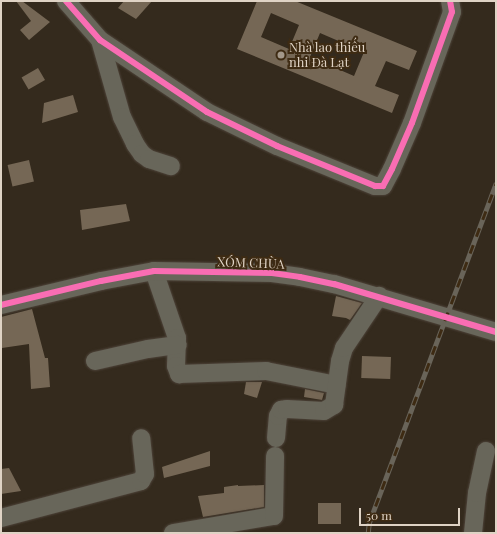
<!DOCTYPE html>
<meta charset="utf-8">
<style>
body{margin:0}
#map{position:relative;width:497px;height:534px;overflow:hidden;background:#342a1d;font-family:"Playfair Display",serif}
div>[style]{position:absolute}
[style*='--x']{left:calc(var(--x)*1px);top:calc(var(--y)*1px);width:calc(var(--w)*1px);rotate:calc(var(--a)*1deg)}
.building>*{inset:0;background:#756755;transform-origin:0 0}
.roads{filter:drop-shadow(0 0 1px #4e443a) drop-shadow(0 0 1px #4e443a)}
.minor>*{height:18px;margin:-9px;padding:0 9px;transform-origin:9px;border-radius:9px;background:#68665a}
.rail>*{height:4.5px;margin-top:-2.25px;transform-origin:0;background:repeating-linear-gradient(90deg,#3e2b13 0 9px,#696459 0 18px);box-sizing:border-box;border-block:1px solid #696459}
.cycleway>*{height:6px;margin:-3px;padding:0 3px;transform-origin:3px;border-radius:3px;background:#f96db3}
.dots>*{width:11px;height:11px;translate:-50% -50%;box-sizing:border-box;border:2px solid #3e2b13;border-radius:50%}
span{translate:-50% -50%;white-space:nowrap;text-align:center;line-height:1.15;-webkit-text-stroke:4px #3e2b13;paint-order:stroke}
.poi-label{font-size:13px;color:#dfd3c5}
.left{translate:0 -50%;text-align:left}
.street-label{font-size:13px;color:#dfd3c5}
.frame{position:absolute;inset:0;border:2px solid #dfd3c5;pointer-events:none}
.scale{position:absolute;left:359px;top:508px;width:101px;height:18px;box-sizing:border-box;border:2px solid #dfd3c5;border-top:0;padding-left:5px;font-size:12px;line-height:14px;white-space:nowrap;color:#dfd3c5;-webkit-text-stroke:3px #3e2b13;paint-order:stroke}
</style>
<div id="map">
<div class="building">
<i style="clip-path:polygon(16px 1px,22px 1px,50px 22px,29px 40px,20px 30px,31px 21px)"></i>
<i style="clip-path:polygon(124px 1px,152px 1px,136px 19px,118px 8px)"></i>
<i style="clip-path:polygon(evenodd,257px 1px,295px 1px,417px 51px,409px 70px,386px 61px,375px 86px,399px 95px,392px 113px,237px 49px,257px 1px,271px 13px,299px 25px,289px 49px,261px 37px,271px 13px,257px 1px,320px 33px,364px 52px,354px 76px,310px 57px,320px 33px)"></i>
<i style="left:38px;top:68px;width:14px;height:19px;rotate:60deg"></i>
<i style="clip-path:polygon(73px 95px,78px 112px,42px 123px,44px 103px)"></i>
<i style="left:29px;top:160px;width:22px;height:22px;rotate:77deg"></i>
<i style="clip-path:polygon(126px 204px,130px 221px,82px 230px,80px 210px)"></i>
<i style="clip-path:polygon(336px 296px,362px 303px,350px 320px,346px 318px,332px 316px)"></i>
<i style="clip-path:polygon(32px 309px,45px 358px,48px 358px,50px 387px,31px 389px,29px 344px,2px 348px,1px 317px)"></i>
<i style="left:362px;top:356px;width:29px;height:22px;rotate:2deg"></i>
<i style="clip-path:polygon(246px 382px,262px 382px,257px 398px,244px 394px)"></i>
<i style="clip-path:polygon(305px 389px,324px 393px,322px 400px,304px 397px)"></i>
<i style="clip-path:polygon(210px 451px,210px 466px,164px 478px,162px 467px)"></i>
<i style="clip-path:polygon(9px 468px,21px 491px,1px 494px,1px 469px)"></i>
<i style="clip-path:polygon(238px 485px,238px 486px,264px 485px,264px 507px,203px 517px,198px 496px,224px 493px,224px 487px)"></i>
<i style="left:318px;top:503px;width:23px;height:21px"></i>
</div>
<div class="roads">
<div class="minor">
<i style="--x:66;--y:1;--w:52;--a:48.9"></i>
<i style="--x:100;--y:40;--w:129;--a:33.9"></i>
<i style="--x:207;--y:112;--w:78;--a:25.9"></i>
<i style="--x:277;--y:146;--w:106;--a:22.2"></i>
<i style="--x:375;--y:186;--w:8;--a:0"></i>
<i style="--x:383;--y:186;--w:19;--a:-62"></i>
<i style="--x:392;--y:169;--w:50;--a:-66.5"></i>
<i style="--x:412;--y:123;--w:118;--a:-70.2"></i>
<i style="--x:452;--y:12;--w:11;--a:-100"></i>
<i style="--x:100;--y:40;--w:80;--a:74.1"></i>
<i style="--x:122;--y:117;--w:30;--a:64"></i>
<i style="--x:135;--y:144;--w:12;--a:55"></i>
<i style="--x:142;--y:154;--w:9;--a:36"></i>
<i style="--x:149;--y:159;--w:23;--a:18"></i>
<i style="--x:154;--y:271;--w:71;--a:71.1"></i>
<i style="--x:177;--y:338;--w:28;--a:92"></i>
<i style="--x:176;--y:366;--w:9;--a:69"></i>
<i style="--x:179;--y:374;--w:87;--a:-2"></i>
<i style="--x:266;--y:371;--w:72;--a:11.2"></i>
<i style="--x:1;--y:305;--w:103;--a:-13.5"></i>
<i style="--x:101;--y:281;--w:54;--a:-10.7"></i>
<i style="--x:154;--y:271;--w:118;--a:1"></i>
<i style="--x:272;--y:273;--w:28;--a:8"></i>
<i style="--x:300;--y:277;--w:35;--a:12"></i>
<i style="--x:334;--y:284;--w:169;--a:16.5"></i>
<i style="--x:95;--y:361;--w:54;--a:-12.8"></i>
<i style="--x:148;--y:349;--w:30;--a:-8"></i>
<i style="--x:276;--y:438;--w:22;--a:-85"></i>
<i style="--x:278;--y:416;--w:7;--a:-63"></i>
<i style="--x:281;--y:410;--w:6;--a:-9"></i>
<i style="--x:287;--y:409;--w:37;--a:3"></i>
<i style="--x:324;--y:411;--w:12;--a:-31"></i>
<i style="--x:334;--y:405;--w:44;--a:-82.2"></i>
<i style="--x:340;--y:361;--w:14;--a:-73"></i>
<i style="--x:344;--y:348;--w:63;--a:-56.1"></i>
<i style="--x:1;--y:518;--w:145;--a:-14.8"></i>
<i style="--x:141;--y:481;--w:8;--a:-60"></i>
<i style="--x:145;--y:474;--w:36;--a:-96"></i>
<i style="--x:173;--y:533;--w:102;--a:-9.6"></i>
<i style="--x:274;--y:516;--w:60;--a:-89"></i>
<i style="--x:473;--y:533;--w:40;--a:-84.3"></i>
<i style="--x:477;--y:493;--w:43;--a:-77.9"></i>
</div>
</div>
<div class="rail">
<i style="--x:368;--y:533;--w:10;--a:-84"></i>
<i style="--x:369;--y:523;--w:363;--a:-69.5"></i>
</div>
<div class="cycleway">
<i style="--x:66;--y:1;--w:52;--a:48.9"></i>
<i style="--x:100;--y:40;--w:129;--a:33.9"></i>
<i style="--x:207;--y:112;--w:78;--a:25.9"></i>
<i style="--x:277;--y:146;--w:106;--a:22.2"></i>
<i style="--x:375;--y:186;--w:8;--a:0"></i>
<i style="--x:383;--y:186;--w:19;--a:-62"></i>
<i style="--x:392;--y:169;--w:50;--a:-66.5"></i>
<i style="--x:412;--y:123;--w:118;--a:-70.2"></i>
<i style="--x:452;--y:12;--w:11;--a:-100"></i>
<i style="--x:1;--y:305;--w:103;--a:-13.5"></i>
<i style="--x:101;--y:281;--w:54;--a:-10.7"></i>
<i style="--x:154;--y:271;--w:118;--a:1"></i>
<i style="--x:272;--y:273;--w:28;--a:8"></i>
<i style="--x:300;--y:277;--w:35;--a:12"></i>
<i style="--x:334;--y:284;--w:169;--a:16.5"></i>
</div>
<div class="dots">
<i style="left:281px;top:55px;background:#a3988a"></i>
</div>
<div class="poi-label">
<span class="left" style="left:289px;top:55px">Nhà lao thiếu<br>nhi Đà Lạt</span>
</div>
<div class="street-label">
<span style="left:251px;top:263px;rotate:2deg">XÓM CHÙA</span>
</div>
<div class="frame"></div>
<div class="scale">50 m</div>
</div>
